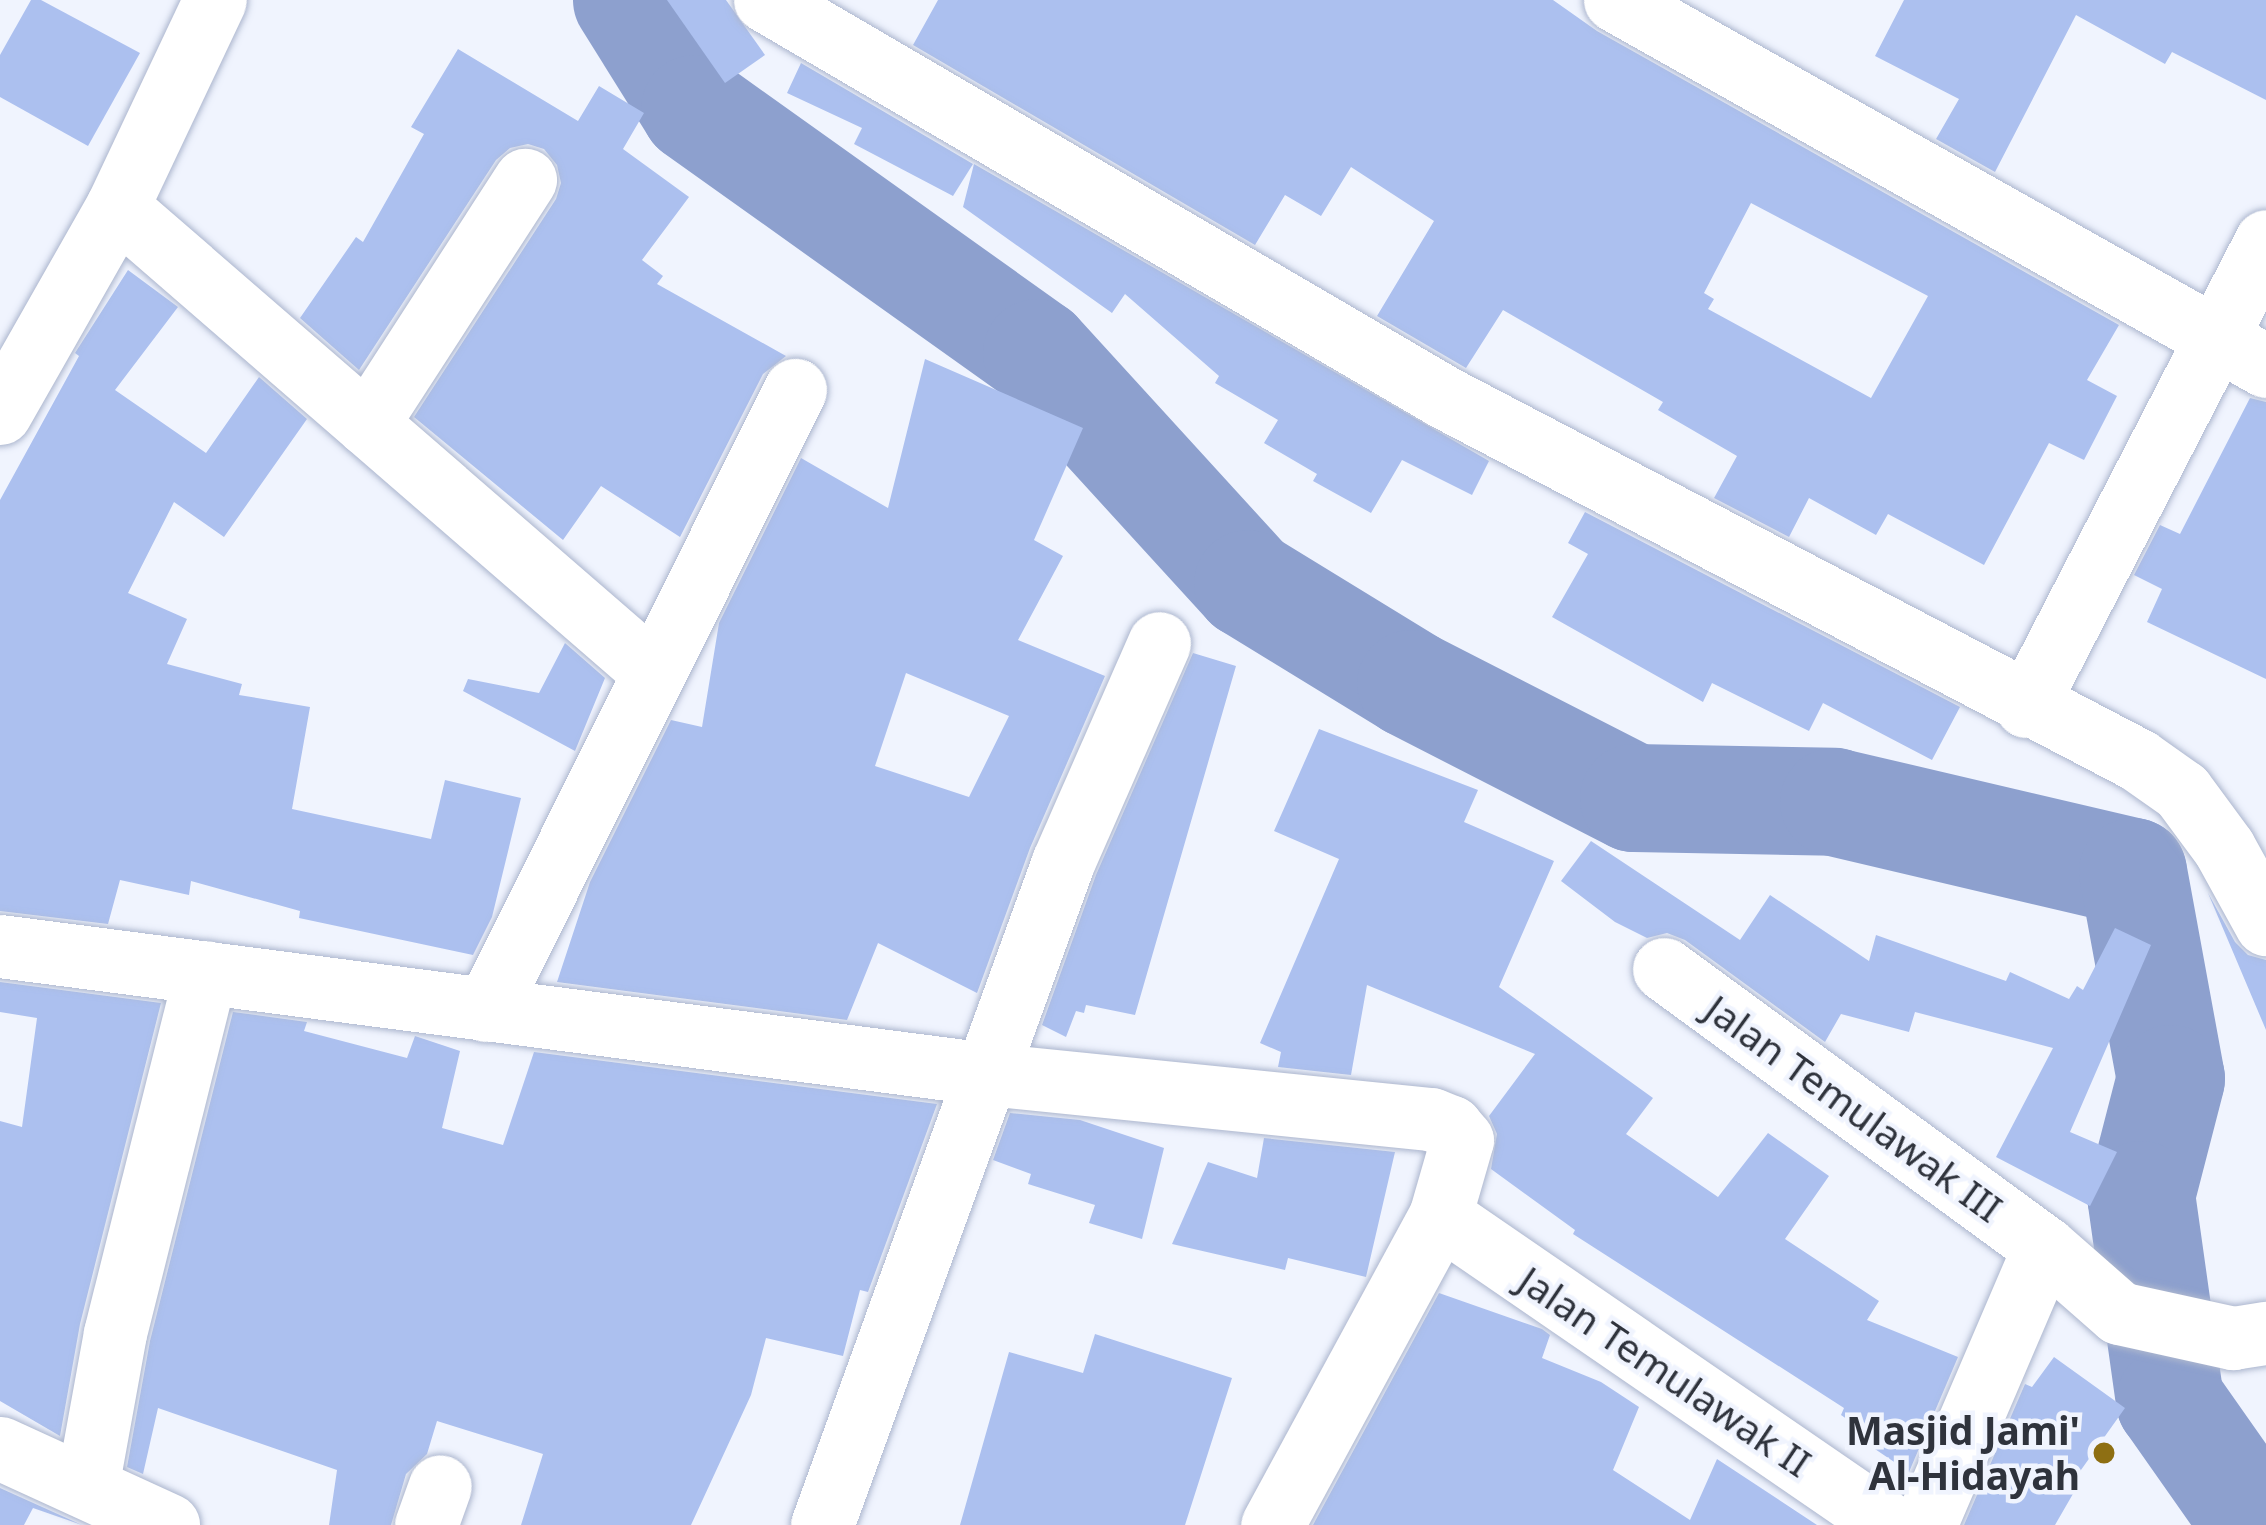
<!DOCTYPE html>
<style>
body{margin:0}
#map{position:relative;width:2266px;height:1525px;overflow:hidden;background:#f0f4fe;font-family:"Noto Sans",sans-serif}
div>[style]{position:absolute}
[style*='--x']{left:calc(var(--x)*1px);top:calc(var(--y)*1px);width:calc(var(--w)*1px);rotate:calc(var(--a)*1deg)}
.river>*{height:108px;margin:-54px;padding:0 54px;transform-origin:54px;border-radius:54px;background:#8da0ce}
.building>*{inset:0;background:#acc0ef}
.roads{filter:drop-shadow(0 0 3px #acb6ce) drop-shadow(0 0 3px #acb6ce)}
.street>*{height:63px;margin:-31.5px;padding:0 31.5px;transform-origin:31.5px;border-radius:31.5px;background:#fff}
.dots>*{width:33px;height:33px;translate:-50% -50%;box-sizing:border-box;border:6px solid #f0f4fe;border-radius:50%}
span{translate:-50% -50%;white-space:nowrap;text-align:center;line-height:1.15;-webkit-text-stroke:9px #f0f4fe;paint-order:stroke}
.street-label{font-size:39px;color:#2f333c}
.poi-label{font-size:39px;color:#2f333c;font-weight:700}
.right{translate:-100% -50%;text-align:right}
</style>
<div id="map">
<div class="river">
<i style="--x:627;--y:0;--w:128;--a:58"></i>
<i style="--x:695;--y:109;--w:420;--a:35.5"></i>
<i style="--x:1037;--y:353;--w:313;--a:47.6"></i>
<i style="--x:1248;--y:584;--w:191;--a:31.5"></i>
<i style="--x:1411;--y:684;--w:250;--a:27.1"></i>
<i style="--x:1634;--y:798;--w:200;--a:1.1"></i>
<i style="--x:1834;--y:802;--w:307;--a:13.2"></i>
<i style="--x:2133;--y:872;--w:210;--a:79.6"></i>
<i style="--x:2171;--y:1079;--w:120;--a:104.5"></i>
<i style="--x:2141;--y:1195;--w:208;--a:82"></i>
<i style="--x:2170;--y:1401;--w:151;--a:54.9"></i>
</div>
<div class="building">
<i style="clip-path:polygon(31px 0,41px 0,140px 53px,88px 146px,0 97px,0 55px)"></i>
<i style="clip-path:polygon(667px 0,726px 0,765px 55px,725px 83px)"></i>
<i style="clip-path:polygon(evenodd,938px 0,1553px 0,1597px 31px,2119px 325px,2087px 380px,2117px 396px,2084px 460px,2049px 443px,1984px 565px,1888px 514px,1876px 535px,1809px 498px,1789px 537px,1714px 498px,1737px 456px,1658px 410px,1663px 402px,1503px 310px,1466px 368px,1377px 316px,1434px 221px,1351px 167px,1321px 216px,1285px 195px,1255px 245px,913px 45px,938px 0,1751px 203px,1928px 296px,1871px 398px,1708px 309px,1714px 299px,1704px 293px,1751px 203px)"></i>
<i style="clip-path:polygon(1904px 0,2266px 0,2266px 100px,2172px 52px,2165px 64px,2076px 15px,1995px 172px,1936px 139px,1959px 99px,1875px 56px)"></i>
<i style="clip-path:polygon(458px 49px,578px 121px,599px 86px,644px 113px,623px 149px,689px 197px,642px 260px,663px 276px,657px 284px,786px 356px,763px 374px,680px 537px,601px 486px,563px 540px,414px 417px,556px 199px,561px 183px,557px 165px,544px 149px,528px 144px,510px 148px,496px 160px,359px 370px,300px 318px,356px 237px,363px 242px,424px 134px,411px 127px)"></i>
<i style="clip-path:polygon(801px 63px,973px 164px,953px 196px,854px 144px,862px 128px,787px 93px)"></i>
<i style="clip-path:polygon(974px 164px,1489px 461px,1472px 495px,1402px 460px,1371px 513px,1313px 481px,1317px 474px,1264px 443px,1278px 420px,1215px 383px,1219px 376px,1125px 294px,1112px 313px,963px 207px)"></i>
<i style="clip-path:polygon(128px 270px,178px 307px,115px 390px,206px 453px,259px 377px,307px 419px,224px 537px,174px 502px,128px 593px,187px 619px,167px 664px,242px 684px,239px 695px,310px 707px,292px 809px,431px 839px,445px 780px,521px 798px,492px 917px,473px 955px,299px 918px,300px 911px,191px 881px,189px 895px,120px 880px,108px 924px,0 911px,0 500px,79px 356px,75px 353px)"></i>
<i style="clip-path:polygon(evenodd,925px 359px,1083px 428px,1034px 540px,1063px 556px,1018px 640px,1105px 676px,1030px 848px,977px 993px,878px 943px,847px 1020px,557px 982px,590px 882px,671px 720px,702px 727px,719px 623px,801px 458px,888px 508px,925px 359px,906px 673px,1009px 716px,969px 797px,875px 766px,906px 673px)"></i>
<i style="clip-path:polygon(2250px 398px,2266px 402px,2266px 679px,2147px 622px,2162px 589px,2134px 575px,2160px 525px,2180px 534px)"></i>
<i style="clip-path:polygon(1585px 512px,1960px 707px,1932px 760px,1823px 703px,1809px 731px,1712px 683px,1703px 702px,1552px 617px,1588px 554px,1568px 543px)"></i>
<i style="clip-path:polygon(565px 643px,605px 678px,575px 751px,463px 691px,468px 679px,539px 693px)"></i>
<i style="clip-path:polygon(1193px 653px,1236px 666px,1135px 1015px,1086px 1005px,1084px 1013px,1076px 1011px,1066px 1037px,1042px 1025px,1096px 875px)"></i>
<i style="clip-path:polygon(1319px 729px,1478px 790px,1464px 822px,1554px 861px,1499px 987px,1653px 1098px,1626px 1134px,1718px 1197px,1768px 1133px,1829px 1176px,1785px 1239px,1879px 1301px,1867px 1320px,1958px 1357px,1909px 1472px,1866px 1443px,1870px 1435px,1841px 1415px,1844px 1408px,1573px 1234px,1575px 1230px,1491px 1169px,1497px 1134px,1489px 1116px,1535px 1054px,1367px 985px,1351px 1075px,1278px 1067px,1281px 1052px,1260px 1043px,1339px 859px,1274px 831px)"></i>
<i style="clip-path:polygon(1591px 841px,1740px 940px,1770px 895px,1869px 961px,1876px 935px,2006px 981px,2010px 972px,2069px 999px,2077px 986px,2083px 990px,2115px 928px,2151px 945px,2070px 1132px,2117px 1152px,2090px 1206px,1996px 1157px,2053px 1048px,1915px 1012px,1909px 1032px,1841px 1014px,1825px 1042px,1685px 940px,1667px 933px,1647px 938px,1615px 922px,1561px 881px)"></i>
<i style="clip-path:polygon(2208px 893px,2235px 942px,2248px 955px,2266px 960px,2266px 1030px)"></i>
<i style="clip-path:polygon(0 982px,161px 1003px,80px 1324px,60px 1436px,0 1401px,0 1121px,22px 1127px,37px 1018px,0 1012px)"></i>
<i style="clip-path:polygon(233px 1012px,307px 1022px,304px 1031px,407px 1058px,415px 1036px,460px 1051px,442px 1128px,503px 1145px,534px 1052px,937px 1104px,868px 1292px,860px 1290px,843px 1356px,766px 1338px,751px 1395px,691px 1525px,521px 1525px,543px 1454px,437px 1421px,427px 1454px,406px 1474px,391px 1525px,329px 1525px,337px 1470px,158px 1408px,143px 1474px,127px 1467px,150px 1341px)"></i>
<i style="clip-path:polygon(1010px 1113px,1080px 1120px,1164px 1148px,1142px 1239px,1089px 1223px,1095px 1205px,1028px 1184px,1031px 1174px,993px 1160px)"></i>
<i style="clip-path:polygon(1264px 1138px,1395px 1152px,1366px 1277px,1288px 1258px,1285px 1270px,1172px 1244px,1208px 1162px,1257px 1178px)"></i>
<i style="clip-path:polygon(1439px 1293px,1542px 1329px,1550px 1335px,1542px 1358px,1601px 1382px,1639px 1407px,1613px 1470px,1690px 1520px,1717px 1459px,1817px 1525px,1313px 1525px)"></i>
<i style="clip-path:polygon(1095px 1334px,1232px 1378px,1185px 1525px,960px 1525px,1009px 1352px,1083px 1373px)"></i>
<i style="clip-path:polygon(2054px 1357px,2125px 1408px,2076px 1477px,2081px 1480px,2055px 1525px,1964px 1525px,2025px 1384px,2032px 1387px)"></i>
<i style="clip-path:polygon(0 1488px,82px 1525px,33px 1508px,24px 1525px,0 1525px)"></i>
</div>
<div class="roads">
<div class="street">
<i style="--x:765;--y:0;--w:787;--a:30.31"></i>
<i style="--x:1444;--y:397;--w:783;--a:27.61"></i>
<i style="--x:2138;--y:760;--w:54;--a:35.2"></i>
<i style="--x:2182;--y:791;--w:71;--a:53.6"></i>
<i style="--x:2224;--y:848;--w:87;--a:61.1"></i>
<i style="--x:1615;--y:0;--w:747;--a:29.35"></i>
<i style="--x:117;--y:207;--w:707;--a:40.93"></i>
<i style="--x:0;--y:413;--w:237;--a:-60.4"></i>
<i style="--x:117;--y:207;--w:229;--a:-64.7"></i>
<i style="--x:367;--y:424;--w:291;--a:-57.1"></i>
<i style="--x:2026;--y:706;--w:523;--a:-62.7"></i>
<i style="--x:0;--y:946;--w:995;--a:7.39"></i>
<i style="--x:987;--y:1074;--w:446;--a:5.8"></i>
<i style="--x:1431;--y:1119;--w:22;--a:22"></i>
<i style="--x:1451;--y:1127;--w:17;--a:50"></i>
<i style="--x:1462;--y:1140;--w:79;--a:106.1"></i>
<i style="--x:1440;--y:1216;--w:352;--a:118.5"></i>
<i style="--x:1664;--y:969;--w:471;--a:36.2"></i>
<i style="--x:486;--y:1010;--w:693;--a:-63.51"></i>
<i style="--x:1440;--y:1216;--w:546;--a:34.48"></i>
<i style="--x:0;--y:1448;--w:185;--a:24.6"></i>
<i style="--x:87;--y:1487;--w:157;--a:-79.7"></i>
<i style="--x:115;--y:1333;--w:372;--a:-75.9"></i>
<i style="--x:426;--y:1525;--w:41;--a:-70.3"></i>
<i style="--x:822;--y:1525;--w:705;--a:-70.02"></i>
<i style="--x:1063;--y:862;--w:239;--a:-66.3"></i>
<i style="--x:1925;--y:1525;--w:302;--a:-66.8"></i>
<i style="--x:2044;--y:1247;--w:100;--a:41.3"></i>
<i style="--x:2119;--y:1313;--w:117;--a:12.4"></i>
<i style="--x:2233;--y:1338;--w:33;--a:-9"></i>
</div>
</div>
<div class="dots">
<i style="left:2104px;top:1453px;background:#8e6f13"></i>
</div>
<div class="street-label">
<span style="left:1854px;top:1108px;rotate:36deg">Jalan Temulawak III</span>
<span style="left:1665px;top:1371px;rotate:34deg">Jalan Temulawak II</span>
</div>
<div class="poi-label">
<span class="right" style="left:2080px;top:1453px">Masjid Jami'<br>Al-Hidayah</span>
</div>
</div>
